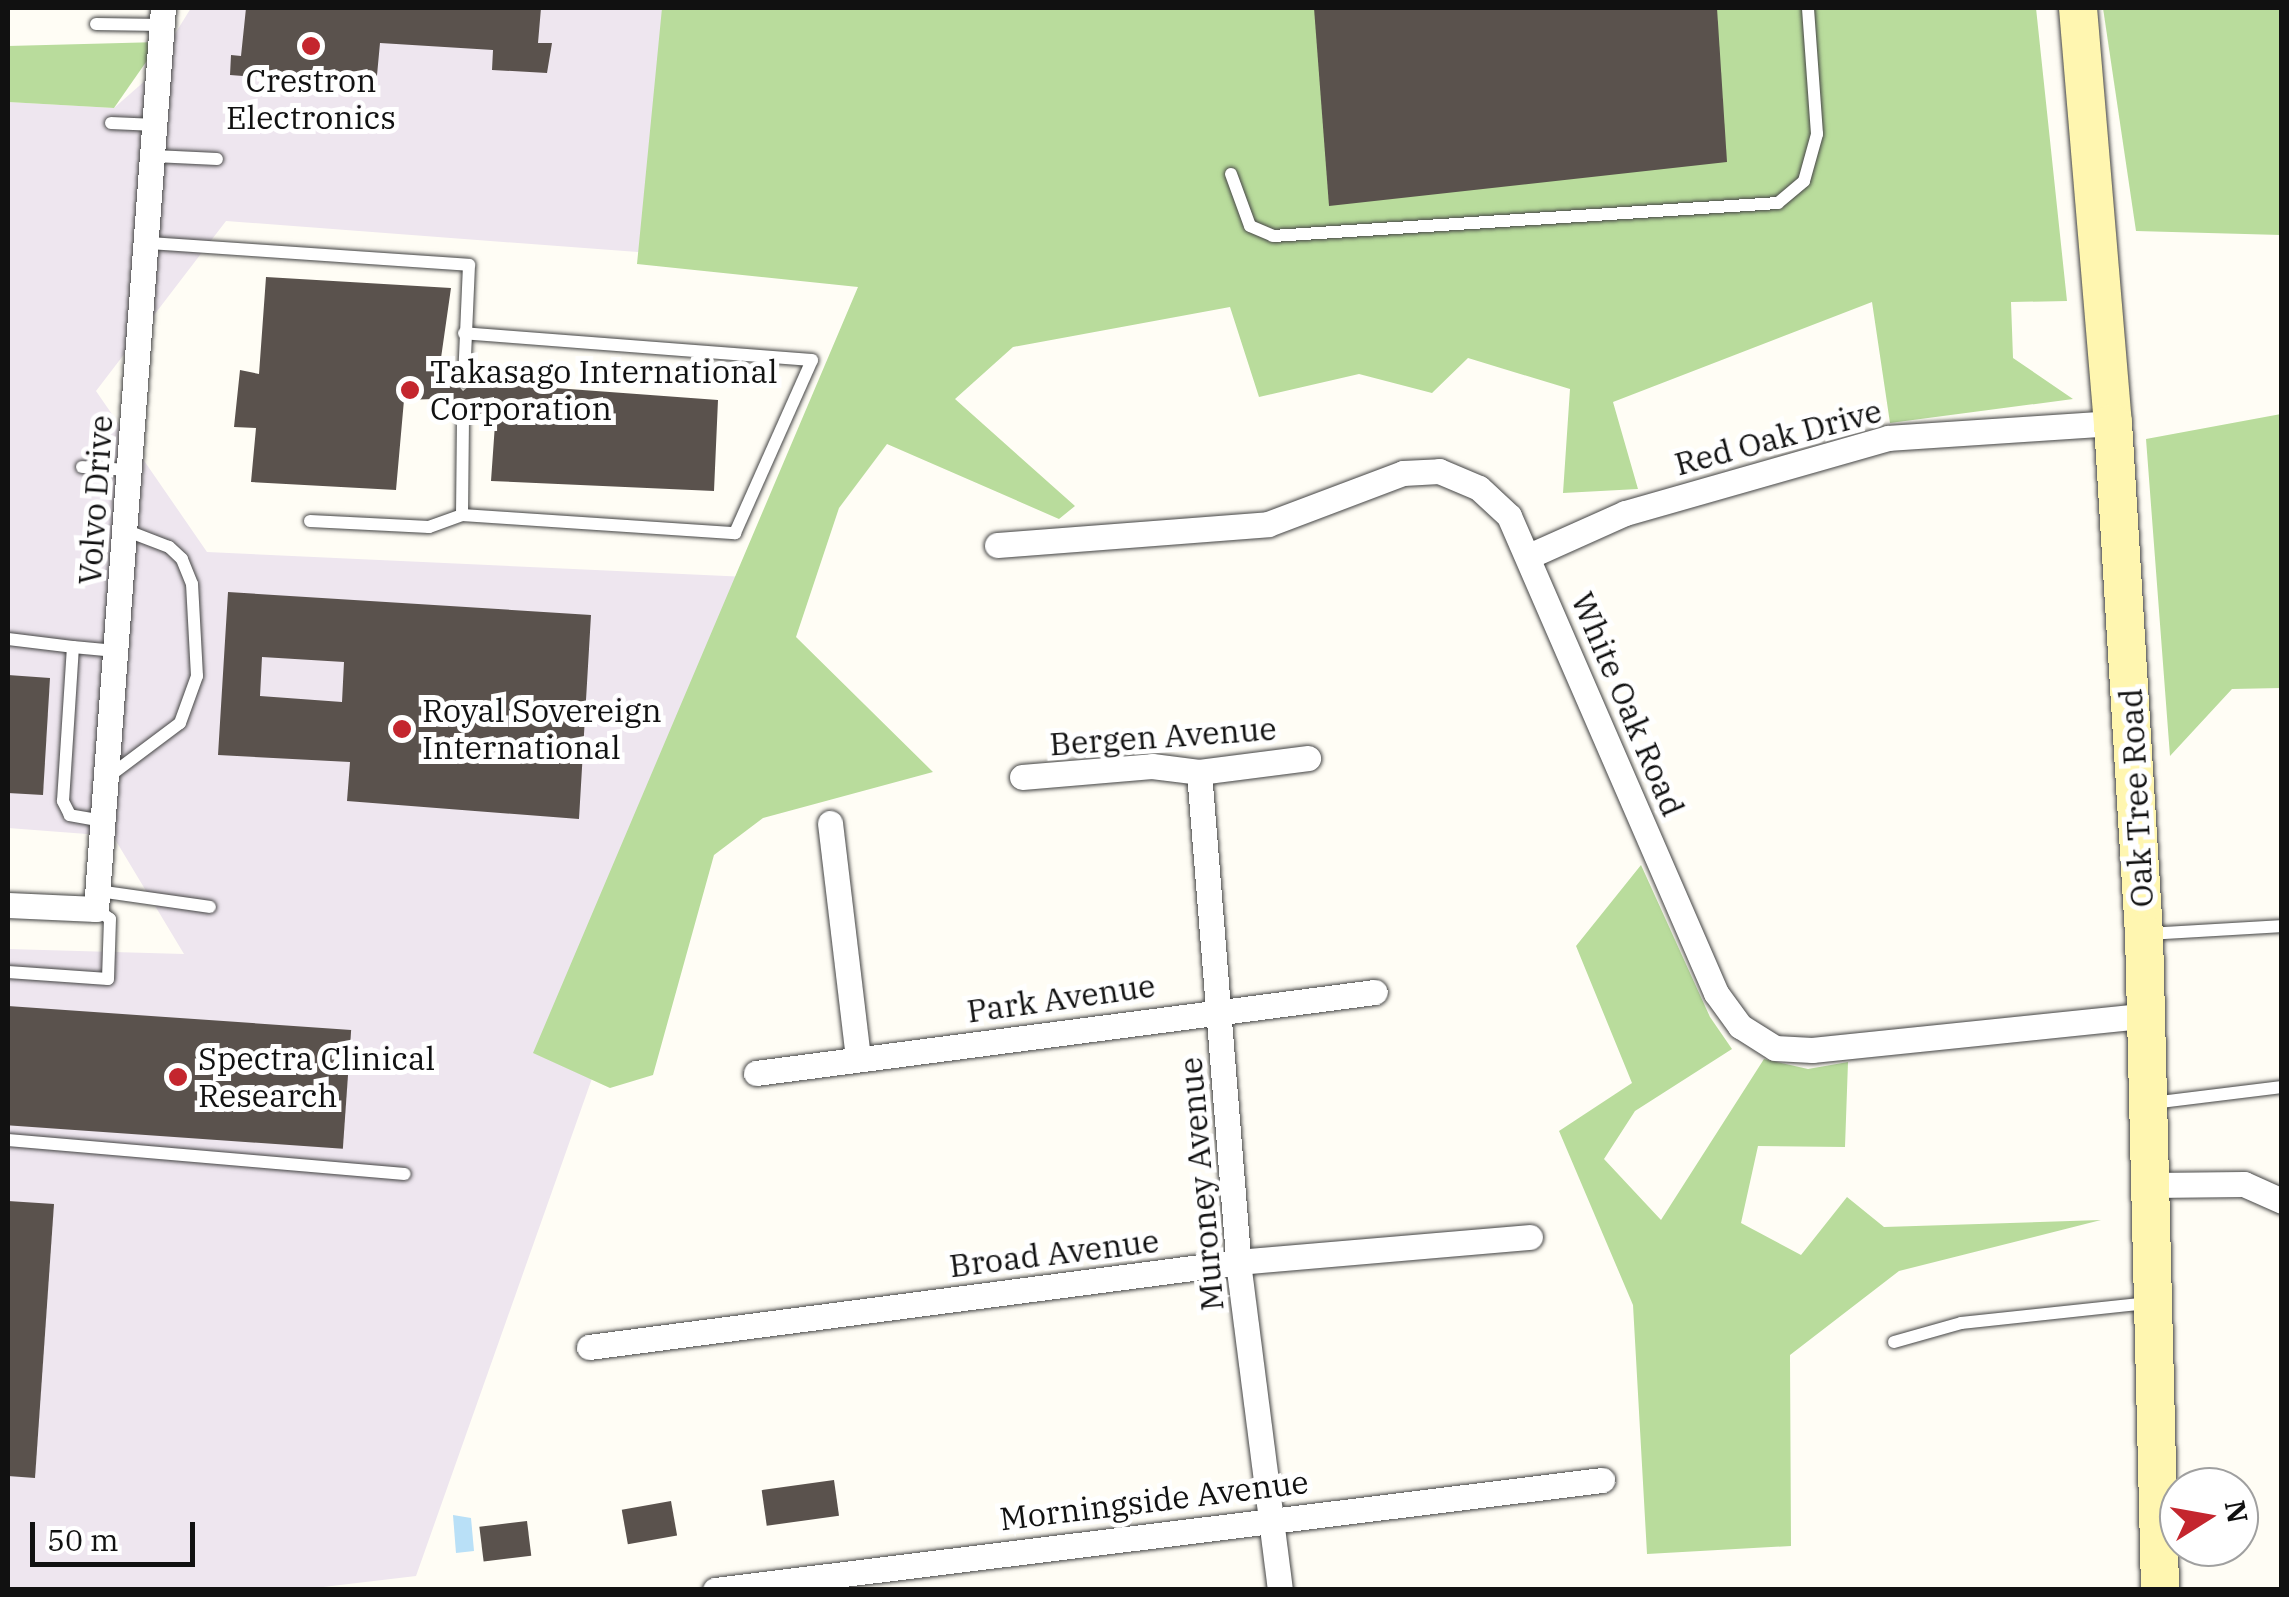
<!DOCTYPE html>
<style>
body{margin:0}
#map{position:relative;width:2289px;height:1597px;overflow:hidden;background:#fffdf5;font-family:"IBM Plex Serif",serif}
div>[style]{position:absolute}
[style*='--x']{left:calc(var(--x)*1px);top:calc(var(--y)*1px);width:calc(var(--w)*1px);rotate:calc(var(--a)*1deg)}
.industrial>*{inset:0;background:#eee6ef}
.forest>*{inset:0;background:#b9dc9c}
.water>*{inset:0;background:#b9e0f7}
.building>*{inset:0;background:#5a524d;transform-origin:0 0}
.roads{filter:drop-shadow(0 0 2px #444) drop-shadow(0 0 2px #444)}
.lane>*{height:12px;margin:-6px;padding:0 6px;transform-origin:6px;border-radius:6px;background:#fff}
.street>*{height:25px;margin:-12.5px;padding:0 12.5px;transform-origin:12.5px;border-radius:12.5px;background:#fff}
.secondary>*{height:38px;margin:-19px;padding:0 19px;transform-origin:19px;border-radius:19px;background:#fff6b0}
.dots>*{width:28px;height:28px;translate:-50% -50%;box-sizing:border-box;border:5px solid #fff;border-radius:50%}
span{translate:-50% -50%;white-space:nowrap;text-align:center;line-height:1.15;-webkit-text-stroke:10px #fff;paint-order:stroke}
.poi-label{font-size:32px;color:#111}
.left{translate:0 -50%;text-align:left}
.street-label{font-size:32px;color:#111}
.frame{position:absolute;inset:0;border:10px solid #111;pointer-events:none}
.north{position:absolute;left:2159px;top:1467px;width:100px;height:100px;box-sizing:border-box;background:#fff;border:2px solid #a0a0a0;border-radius:50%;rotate:79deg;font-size:28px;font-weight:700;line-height:40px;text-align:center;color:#111}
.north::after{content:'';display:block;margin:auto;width:35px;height:45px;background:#c4262e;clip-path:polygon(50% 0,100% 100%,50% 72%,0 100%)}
.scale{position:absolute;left:30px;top:1522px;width:165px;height:45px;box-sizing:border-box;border:5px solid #111;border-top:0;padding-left:12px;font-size:30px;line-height:35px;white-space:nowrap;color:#111;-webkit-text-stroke:8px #fff;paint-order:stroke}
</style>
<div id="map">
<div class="industrial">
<i style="clip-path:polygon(191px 8px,970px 8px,877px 270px,226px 221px,96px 391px,207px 552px,769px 578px,416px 1576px,298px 1590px,8px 1589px,8px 949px,184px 954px,113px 836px,8px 828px,8px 102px,114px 108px,147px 79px)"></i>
</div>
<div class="forest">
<i style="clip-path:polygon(662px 8px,2036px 8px,2067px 301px,2011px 302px,2013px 358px,2073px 399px,1890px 423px,1872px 302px,1613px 402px,1638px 489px,1563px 493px,1570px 389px,1468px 358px,1432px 393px,1359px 374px,1259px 397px,1230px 307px,1013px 347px,955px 399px,1075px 506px,1059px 519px,887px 444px,839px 508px,796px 637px,933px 772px,763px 818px,714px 855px,653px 1075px,610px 1088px,533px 1053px,858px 287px,637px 264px)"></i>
<i style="clip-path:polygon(2103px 8px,2281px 8px,2281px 235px,2136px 231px)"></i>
<i style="clip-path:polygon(160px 42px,114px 108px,8px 102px,8px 46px)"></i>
<i style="clip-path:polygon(2281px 414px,2281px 688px,2232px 689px,2170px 756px,2146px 439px)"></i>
<i style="clip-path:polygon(1641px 865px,1710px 1017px,1732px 1049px,1635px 1111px,1604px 1159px,1661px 1220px,1764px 1059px,1808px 1069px,1848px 1062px,1845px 1147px,1758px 1146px,1741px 1223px,1801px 1255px,1847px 1197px,1884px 1227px,2101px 1220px,1899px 1271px,1790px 1355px,1791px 1546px,1647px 1554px,1633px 1305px,1559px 1131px,1632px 1083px,1576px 946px)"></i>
</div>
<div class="water">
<i style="clip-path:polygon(453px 1515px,471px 1518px,474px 1551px,456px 1553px)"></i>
</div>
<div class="building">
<i style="clip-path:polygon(246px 8px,541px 8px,538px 43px,552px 43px,547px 73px,492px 70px,493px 50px,380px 43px,376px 86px,230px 75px,231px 55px,241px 56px)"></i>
<i style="clip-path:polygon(1314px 8px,1717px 8px,1727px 162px,1329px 206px)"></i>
<i style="clip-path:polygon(266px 277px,451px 288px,438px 379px,454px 381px,463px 391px,474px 382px,718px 400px,714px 491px,491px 481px,495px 424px,473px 422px,467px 408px,455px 412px,434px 399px,404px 400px,396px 490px,251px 482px,256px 428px,234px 427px,240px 370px,259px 374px)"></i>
<i style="clip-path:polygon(evenodd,228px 592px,591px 615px,579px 819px,347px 801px,350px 762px,218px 755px,228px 592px,262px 657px,344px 662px,342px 702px,260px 696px,262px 657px)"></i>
<i style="clip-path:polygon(8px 675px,50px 678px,43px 795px,8px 793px)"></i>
<i style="left:8px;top:1006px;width:344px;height:119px;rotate:4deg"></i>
<i style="clip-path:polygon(8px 1201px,54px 1204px,35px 1478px,8px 1476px)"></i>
<i style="left:834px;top:1480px;width:36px;height:73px;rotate:82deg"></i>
<i style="left:671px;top:1501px;width:35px;height:50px;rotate:80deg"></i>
<i style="left:527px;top:1521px;width:35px;height:48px;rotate:83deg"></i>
</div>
<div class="roads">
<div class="lane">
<i style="--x:96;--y:24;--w:66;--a:0.9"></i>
<i style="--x:111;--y:123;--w:45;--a:2.5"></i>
<i style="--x:154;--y:156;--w:63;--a:2.7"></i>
<i style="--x:1231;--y:174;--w:55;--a:69.9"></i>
<i style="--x:1250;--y:226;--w:25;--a:23"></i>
<i style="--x:1273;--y:236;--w:506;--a:-3.74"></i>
<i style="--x:1778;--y:203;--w:34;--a:-40"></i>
<i style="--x:1804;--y:181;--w:49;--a:-74.5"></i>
<i style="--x:1817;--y:134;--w:126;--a:-94.1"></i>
<i style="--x:148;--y:243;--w:322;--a:3.9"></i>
<i style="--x:469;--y:265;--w:116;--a:92.5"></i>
<i style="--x:82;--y:467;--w:48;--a:3.6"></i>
<i style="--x:462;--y:515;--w:98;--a:-89.4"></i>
<i style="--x:310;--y:521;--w:119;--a:2.9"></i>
<i style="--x:429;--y:527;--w:35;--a:-20"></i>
<i style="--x:462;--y:515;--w:274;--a:3.8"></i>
<i style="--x:735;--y:533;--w:189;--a:-66"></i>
<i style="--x:812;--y:360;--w:349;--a:-175.6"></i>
<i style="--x:8;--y:639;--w:65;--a:7"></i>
<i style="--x:108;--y:777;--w:90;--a:-36.9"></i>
<i style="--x:180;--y:723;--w:50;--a:-70.1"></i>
<i style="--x:197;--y:676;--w:92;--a:-93.1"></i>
<i style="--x:192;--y:584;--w:27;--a:-112"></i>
<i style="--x:182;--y:559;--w:18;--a:-137"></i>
<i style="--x:169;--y:547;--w:47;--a:-158.9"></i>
<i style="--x:103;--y:821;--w:34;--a:-170"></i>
<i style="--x:70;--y:815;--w:16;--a:-117"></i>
<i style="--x:63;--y:801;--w:154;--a:-86.3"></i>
<i style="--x:73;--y:647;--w:43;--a:5.3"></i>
<i style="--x:98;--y:891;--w:113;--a:8.1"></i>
<i style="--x:2149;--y:934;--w:133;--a:-3.4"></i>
<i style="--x:8;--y:972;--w:100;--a:4"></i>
<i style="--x:108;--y:979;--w:60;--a:-88.1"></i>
<i style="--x:110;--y:919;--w:17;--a:-144"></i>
<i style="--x:2152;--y:1103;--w:131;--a:-7"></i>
<i style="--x:8;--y:1140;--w:398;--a:4.9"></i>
<i style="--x:1894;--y:1342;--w:70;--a:-15.8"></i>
<i style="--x:1961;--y:1323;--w:187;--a:-6.1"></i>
</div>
<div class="street">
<i style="--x:997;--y:545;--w:272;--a:-4.4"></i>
<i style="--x:1268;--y:524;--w:144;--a:-20.7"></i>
<i style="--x:1403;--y:473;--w:36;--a:-3"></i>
<i style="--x:1439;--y:471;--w:43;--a:23"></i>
<i style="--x:1479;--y:488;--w:41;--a:43"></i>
<i style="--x:1509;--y:516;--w:520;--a:66.54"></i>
<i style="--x:1716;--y:993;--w:41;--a:54"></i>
<i style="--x:1740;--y:1026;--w:41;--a:32.2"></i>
<i style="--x:1775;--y:1048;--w:37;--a:3"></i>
<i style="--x:1812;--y:1050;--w:338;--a:-5.9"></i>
<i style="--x:1529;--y:556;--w:105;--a:-24.1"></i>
<i style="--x:1625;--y:513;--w:273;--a:-15.9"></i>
<i style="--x:1888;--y:438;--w:225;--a:-3.8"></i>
<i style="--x:1199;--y:772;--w:492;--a:85.4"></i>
<i style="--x:1238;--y:1262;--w:331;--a:82.7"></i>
<i style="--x:1022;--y:777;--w:130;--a:-4.8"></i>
<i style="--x:1152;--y:766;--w:47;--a:7.3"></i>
<i style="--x:1199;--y:772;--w:110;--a:-7.3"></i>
<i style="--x:830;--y:823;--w:237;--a:83.2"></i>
<i style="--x:8;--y:905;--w:88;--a:2.6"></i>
<i style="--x:96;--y:909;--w:903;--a:-85.75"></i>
<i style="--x:756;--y:1073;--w:624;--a:-7.46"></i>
<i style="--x:2152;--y:1185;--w:92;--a:-0.6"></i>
<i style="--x:2244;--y:1184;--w:42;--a:24.1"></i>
<i style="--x:589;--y:1347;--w:655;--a:-7.46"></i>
<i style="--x:1238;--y:1262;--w:293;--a:-4.9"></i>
<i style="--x:715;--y:1590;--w:894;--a:-7.07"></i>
</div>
<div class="secondary">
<i style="--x:2078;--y:8;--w:416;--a:85.2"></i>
<i style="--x:2113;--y:423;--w:512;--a:86.53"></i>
<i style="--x:2144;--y:934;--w:656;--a:88.6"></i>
</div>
</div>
<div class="dots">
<i style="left:311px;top:46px;background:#c4262e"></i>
<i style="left:410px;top:390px;background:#c4262e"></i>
<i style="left:402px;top:729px;background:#c4262e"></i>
<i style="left:178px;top:1077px;background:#c4262e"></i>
</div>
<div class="poi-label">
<span style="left:311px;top:99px">Crestron<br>Electronics</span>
<span class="left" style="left:430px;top:390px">Takasago International<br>Corporation</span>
<span class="left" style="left:422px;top:729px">Royal Sovereign<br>International</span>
<span class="left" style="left:198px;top:1077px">Spectra Clinical<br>Research</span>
</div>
<div class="street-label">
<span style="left:1778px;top:437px;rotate:-15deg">Red Oak Drive</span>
<span style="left:95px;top:500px;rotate:-86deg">Volvo Drive</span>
<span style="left:1628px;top:704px;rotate:67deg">White Oak Road</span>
<span style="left:1163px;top:736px;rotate:-4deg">Bergen Avenue</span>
<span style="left:2136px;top:798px;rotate:-93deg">Oak Tree Road</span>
<span style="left:1061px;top:998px;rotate:-8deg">Park Avenue</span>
<span style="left:1201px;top:1184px;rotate:-95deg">Muroney Avenue</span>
<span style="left:1054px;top:1253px;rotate:-7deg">Broad Avenue</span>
<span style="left:1154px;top:1500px;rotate:-7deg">Morningside Avenue</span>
</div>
<div class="frame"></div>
<div class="north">N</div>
<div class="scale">50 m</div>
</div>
